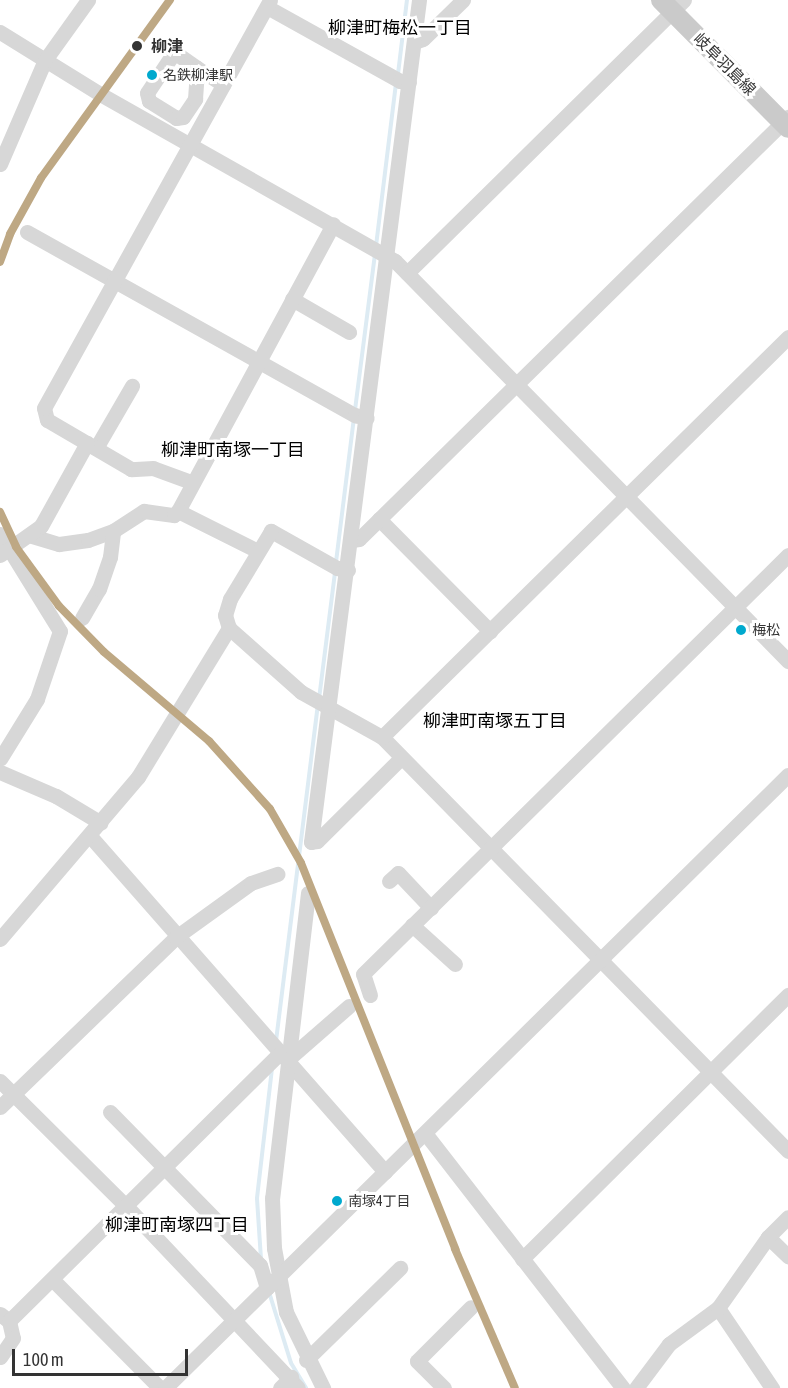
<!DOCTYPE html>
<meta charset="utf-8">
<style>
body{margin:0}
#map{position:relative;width:788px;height:1388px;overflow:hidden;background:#fff;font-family:"Asap Condensed","Noto Sans JP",sans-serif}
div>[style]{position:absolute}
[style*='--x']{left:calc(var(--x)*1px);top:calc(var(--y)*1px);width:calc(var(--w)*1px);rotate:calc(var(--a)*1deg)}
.stream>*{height:4px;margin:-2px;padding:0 2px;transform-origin:2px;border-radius:2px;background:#ddebf3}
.minor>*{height:15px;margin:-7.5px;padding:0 7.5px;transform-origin:7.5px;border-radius:7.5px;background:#d7d7d7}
.major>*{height:20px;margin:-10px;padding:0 10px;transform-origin:10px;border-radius:10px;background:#cacaca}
.rail-1>*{height:8px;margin:-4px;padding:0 4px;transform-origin:4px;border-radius:4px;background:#bea884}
.dots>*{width:16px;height:16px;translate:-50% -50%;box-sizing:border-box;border:3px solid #fff;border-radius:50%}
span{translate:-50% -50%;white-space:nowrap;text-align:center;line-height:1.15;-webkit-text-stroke:6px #fff;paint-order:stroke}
.bus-label{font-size:14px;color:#333}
.left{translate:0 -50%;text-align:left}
.stop-label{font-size:16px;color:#333;font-weight:700}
.street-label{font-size:16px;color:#333}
.neighbourhood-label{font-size:18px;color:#000}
.scale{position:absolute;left:12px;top:1349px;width:176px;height:27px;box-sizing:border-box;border:3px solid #333;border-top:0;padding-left:8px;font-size:18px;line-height:21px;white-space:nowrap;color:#333;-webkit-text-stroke:4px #fff;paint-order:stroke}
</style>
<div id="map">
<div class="stream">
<i style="--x:398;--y:74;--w:75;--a:-83.1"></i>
<i style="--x:376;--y:246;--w:163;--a:-83"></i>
<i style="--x:355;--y:410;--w:157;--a:-82.7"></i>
<i style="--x:336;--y:562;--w:146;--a:-82.9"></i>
<i style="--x:319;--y:699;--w:128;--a:-82.8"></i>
<i style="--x:276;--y:1041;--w:338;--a:-82.9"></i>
<i style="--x:261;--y:1259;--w:61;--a:-93.8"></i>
<i style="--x:257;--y:1198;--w:130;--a:-83.4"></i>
<i style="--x:269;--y:1292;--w:74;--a:72.8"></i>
<i style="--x:291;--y:1363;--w:29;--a:59"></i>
</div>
<div class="minor">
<i style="--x:267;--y:7;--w:152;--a:29.1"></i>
<i style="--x:400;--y:81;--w:9;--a:6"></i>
<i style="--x:0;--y:32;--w:118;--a:31.8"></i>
<i style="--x:100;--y:94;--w:339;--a:29.5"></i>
<i style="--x:395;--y:261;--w:561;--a:45.51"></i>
<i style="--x:414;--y:42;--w:9;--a:-18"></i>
<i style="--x:423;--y:39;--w:56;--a:-44.3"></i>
<i style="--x:197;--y:68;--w:24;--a:-145"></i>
<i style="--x:177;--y:54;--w:7;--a:153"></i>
<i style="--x:171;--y:57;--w:43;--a:123.7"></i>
<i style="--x:147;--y:93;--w:8;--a:76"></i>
<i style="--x:149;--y:101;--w:32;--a:32"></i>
<i style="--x:176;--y:118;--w:7;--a:-8"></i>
<i style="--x:183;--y:117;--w:22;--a:-56"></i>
<i style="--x:195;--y:99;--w:31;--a:-86"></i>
<i style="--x:197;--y:68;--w:31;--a:32"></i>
<i style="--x:0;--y:164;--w:113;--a:-66.6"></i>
<i style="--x:45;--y:60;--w:74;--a:-54.4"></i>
<i style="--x:27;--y:232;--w:376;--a:29.2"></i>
<i style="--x:355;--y:415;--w:12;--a:14"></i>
<i style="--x:407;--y:273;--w:389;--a:-44.6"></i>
<i style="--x:292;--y:299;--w:66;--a:30.1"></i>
<i style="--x:96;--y:448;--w:72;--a:-59.9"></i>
<i style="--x:191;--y:482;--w:40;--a:-159.8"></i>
<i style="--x:153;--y:468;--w:22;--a:177"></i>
<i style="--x:131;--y:469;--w:97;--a:-149.7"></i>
<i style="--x:47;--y:420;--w:12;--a:-104"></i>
<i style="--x:44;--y:408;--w:466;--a:-61"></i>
<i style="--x:178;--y:511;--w:326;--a:-61.6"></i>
<i style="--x:379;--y:519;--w:158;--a:45.3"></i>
<i style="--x:0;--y:534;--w:114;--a:58.3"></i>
<i style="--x:60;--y:631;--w:72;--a:108.7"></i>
<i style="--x:37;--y:699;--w:70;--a:121.7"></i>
<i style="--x:32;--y:536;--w:28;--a:17"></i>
<i style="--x:59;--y:544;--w:29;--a:-8"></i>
<i style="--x:88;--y:540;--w:27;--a:-20"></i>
<i style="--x:113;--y:531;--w:37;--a:-33"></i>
<i style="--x:144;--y:511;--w:30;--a:8"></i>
<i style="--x:174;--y:515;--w:6;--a:-45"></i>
<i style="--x:178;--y:511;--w:89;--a:26.6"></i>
<i style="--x:352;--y:540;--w:7;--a:-8"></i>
<i style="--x:359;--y:539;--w:602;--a:-44.53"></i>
<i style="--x:0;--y:555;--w:50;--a:-35.3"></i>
<i style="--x:41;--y:526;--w:95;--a:-61"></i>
<i style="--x:348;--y:570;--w:11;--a:-170"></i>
<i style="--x:337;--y:568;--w:76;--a:-150.7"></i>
<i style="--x:271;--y:531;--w:79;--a:121.1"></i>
<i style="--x:230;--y:599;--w:17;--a:107"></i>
<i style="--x:225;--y:615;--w:14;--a:73"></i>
<i style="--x:229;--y:628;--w:96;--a:41.6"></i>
<i style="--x:301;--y:692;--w:93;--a:29.1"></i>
<i style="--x:382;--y:737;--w:580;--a:45.56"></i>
<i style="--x:82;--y:618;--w:34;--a:-60"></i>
<i style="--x:99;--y:589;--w:34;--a:-71"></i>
<i style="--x:110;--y:557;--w:26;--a:-83"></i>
<i style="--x:382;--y:737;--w:570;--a:-44.57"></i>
<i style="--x:401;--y:758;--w:118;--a:135.3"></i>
<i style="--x:317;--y:841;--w:6;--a:171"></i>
<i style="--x:311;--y:842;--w:849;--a:-82.69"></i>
<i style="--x:0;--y:772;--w:61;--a:23.2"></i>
<i style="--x:56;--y:796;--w:52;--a:31"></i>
<i style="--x:90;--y:836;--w:447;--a:48.7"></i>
<i style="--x:389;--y:881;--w:12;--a:-42"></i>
<i style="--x:398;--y:873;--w:48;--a:46.7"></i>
<i style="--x:308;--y:893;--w:307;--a:96.7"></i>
<i style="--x:272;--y:1198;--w:50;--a:87.7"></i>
<i style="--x:274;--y:1248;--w:65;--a:79.4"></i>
<i style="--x:286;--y:1312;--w:85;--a:64"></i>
<i style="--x:412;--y:925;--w:58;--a:42.2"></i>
<i style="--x:0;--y:939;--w:213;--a:-49.6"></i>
<i style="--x:138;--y:777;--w:175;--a:-58.6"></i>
<i style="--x:370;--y:995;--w:22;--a:-108"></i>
<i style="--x:363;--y:974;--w:597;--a:-44.59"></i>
<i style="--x:287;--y:1060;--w:82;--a:-41.1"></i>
<i style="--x:0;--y:1081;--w:177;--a:44.8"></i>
<i style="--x:126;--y:1206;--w:250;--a:46.6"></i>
<i style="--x:0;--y:1107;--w:245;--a:-44"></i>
<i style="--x:176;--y:937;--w:92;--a:-35.8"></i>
<i style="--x:251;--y:883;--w:28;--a:-19"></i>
<i style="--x:110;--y:1112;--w:214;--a:45.6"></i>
<i style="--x:260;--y:1265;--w:24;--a:73"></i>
<i style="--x:425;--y:1133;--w:323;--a:52.2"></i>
<i style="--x:768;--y:1237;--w:28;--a:44"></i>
<i style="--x:522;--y:1259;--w:375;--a:-44.8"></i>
<i style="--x:52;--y:1279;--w:153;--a:45.3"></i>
<i style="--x:718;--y:1308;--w:97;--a:56"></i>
<i style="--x:0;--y:1314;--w:11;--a:38"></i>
<i style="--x:9;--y:1321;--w:17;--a:77"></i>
<i style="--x:13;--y:1338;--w:23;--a:124"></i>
<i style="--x:9;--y:1321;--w:380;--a:-44.7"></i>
<i style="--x:306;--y:1360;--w:132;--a:-44.4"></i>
<i style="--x:165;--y:1388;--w:874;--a:-44.54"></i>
<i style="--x:280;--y:1388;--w:16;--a:-45"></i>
<i style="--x:444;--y:1388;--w:38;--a:-135"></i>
<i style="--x:417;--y:1361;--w:76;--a:-45"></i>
<i style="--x:636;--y:1388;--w:55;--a:-53.1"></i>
<i style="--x:669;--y:1344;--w:61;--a:-36.3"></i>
<i style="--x:718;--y:1308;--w:87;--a:-54.8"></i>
<i style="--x:768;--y:1237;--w:28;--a:-45"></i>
</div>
<div class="major">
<i style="--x:661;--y:0;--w:180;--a:45.2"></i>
</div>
<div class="rail-1">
<i style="--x:0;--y:262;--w:30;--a:-70"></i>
<i style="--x:10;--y:234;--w:64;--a:-61"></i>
<i style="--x:41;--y:178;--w:220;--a:-54.1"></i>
<i style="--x:0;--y:512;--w:38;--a:65"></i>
<i style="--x:16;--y:547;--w:73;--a:53.9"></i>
<i style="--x:59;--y:606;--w:64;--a:45.6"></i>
<i style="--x:104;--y:652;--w:138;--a:40.3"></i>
<i style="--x:209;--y:741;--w:91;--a:48.1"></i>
<i style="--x:270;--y:809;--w:62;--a:60.1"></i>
<i style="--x:301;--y:863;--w:416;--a:68.2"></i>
<i style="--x:455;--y:1249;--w:151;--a:66.7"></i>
</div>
<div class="dots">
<i style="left:137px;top:46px;background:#333"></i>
<i style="left:152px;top:75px;background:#00a9ce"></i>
<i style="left:741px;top:630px;background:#00a9ce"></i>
<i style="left:337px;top:1201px;background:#00a9ce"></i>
</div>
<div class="bus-label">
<span class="left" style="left:163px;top:75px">名鉄柳津駅</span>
<span class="left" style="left:752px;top:630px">梅松</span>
<span class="left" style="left:348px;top:1201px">南塚4丁目</span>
</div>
<div class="stop-label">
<span class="left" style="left:151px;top:46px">柳津</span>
</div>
<div class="street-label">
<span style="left:725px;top:64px;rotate:45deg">岐阜羽島線</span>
</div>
<div class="neighbourhood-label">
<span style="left:400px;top:28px">柳津町梅松一丁目</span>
<span style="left:233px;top:450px">柳津町南塚一丁目</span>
<span style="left:495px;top:721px">柳津町南塚五丁目</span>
<span style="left:177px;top:1225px">柳津町南塚四丁目</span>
</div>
<div class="scale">100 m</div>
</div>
